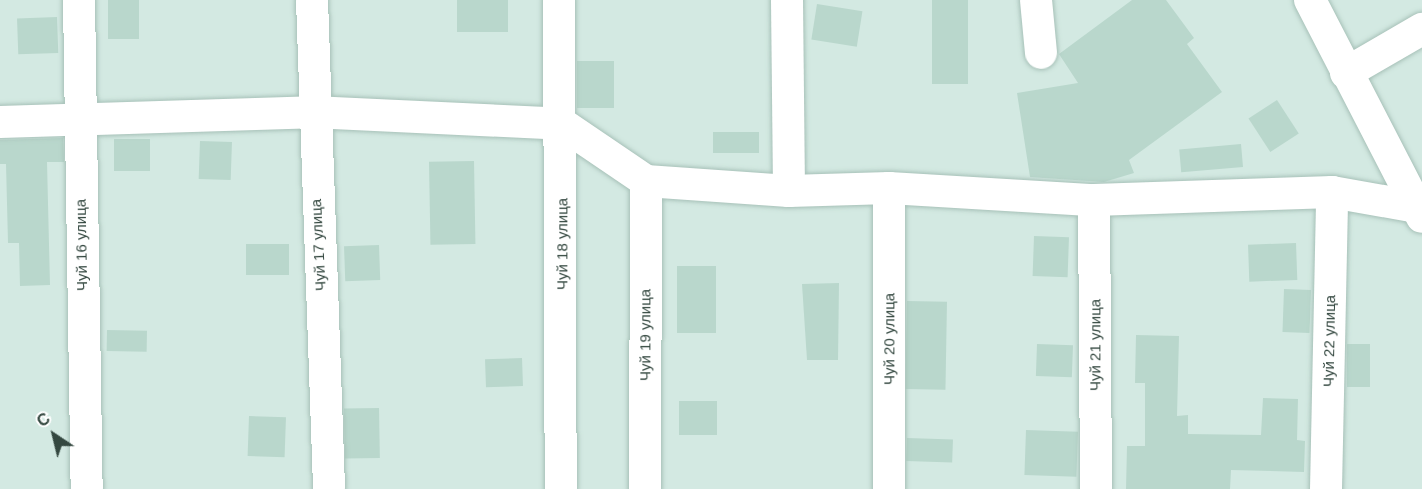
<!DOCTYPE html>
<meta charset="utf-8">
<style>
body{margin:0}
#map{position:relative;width:1422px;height:489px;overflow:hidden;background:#e5f4f0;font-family:Arial,sans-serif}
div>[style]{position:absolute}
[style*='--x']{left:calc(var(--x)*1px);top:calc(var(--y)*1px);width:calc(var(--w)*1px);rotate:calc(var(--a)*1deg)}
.residential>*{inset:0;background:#d3e9e2;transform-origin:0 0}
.building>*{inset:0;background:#b9d7cc;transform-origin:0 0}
.roads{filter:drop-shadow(0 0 2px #a7c1b8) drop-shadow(0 0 2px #a7c1b8)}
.minor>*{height:32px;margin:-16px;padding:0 16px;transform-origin:16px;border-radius:16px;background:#fff}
span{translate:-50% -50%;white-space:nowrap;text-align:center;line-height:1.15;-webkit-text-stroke:4.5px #fff;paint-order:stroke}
.street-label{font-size:15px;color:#344840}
.north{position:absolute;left:24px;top:405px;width:60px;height:60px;-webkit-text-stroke:4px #fff;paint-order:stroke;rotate:325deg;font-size:16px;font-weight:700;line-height:24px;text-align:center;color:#344840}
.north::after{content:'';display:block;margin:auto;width:21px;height:27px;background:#344840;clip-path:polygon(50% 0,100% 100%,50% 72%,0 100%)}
</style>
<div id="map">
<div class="residential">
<i style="left:0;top:0;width:1422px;height:489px"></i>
</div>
<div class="building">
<i style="left:108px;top:0;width:31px;height:39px"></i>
<i style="left:457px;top:0;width:51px;height:32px"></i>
<i style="left:932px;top:0;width:36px;height:84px"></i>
<i style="clip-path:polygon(1132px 0,1166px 0,1194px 38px,1187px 44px,1222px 92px,1129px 160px,1134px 173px,1104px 182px,1030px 177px,1017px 93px,1078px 83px,1059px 54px)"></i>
<i style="left:817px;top:4px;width:46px;height:36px;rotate:9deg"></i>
<i style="left:57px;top:17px;width:36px;height:40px;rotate:88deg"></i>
<i style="left:577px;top:61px;width:37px;height:47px"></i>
<i style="left:1277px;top:100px;width:40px;height:34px;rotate:57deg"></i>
<i style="left:759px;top:132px;width:21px;height:46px;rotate:90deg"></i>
<i style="clip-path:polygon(63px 138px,64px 162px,47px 162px,50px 285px,20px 286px,19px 243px,8px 243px,6px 164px,0 164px,0 140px)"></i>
<i style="left:114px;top:139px;width:36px;height:32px"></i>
<i style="left:200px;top:141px;width:32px;height:38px;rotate:2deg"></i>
<i style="left:1241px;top:144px;width:23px;height:62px;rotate:85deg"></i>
<i style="left:474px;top:161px;width:83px;height:45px;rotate:89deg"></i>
<i style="left:1034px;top:236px;width:35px;height:40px;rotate:2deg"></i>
<i style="left:1296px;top:243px;width:37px;height:48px;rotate:88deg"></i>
<i style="left:246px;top:244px;width:43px;height:31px"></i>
<i style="left:379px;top:245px;width:35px;height:35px;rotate:88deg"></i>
<i style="left:677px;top:266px;width:39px;height:67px"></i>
<i style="clip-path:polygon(839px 283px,838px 360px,807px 360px,802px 284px)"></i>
<i style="left:1284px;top:289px;width:27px;height:43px;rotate:2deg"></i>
<i style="left:907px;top:301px;width:40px;height:88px;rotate:1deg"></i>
<i style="left:107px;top:330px;width:40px;height:21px;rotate:1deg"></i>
<i style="clip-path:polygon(1136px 335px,1179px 336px,1177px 416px,1188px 415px,1188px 434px,1261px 435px,1263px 398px,1298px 399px,1297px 440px,1305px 441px,1304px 472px,1231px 470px,1230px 489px,1126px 489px,1127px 446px,1145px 446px,1145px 383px,1135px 383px)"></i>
<i style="left:1037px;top:344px;width:36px;height:32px;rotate:2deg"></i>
<i style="left:1347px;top:344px;width:23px;height:43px"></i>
<i style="left:522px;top:358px;width:28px;height:37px;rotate:88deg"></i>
<i style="left:679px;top:401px;width:38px;height:34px"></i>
<i style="left:379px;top:408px;width:50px;height:35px;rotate:89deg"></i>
<i style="left:249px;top:416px;width:37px;height:40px;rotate:2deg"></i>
<i style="left:1026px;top:430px;width:52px;height:45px;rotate:2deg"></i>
<i style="left:907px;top:438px;width:46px;height:23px;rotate:2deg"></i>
</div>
<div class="roads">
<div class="minor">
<i style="--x:79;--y:0;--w:489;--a:89.1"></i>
<i style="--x:312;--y:0;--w:489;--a:88"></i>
<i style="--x:559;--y:0;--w:489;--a:89.8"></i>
<i style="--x:787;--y:0;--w:191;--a:89.4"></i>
<i style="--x:1036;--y:0;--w:53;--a:84.6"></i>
<i style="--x:1310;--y:0;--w:244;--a:62.7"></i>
<i style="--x:1346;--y:73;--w:88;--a:-30.1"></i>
<i style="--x:0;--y:122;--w:312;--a:-1.8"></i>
<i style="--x:312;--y:112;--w:250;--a:2.7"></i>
<i style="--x:562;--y:124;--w:102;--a:34.2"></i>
<i style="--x:646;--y:181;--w:143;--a:4"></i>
<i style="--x:789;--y:191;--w:100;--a:-1.7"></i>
<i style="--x:889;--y:188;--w:205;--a:3.4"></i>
<i style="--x:1094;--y:200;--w:238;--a:-1.9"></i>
<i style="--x:1332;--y:192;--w:86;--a:10"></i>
<i style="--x:1094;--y:200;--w:289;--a:89.6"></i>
<i style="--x:645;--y:489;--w:308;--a:-89.8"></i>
<i style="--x:889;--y:489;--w:301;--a:-90"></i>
<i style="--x:1326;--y:489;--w:297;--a:-88.8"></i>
</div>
</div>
<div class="street-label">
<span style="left:562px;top:244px;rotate:-90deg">Чуй 18 улица</span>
<span style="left:81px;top:245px;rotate:-91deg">Чуй 16 улица</span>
<span style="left:318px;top:245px;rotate:-93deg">Чуй 17 улица</span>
<span style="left:645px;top:335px;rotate:-90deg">Чуй 19 улица</span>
<span style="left:889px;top:339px;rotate:-90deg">Чуй 20 улица</span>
<span style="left:1329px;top:341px;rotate:-89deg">Чуй 22 улица</span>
<span style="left:1095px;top:345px;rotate:-90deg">Чуй 21 улица</span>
</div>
<div class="north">С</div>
</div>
